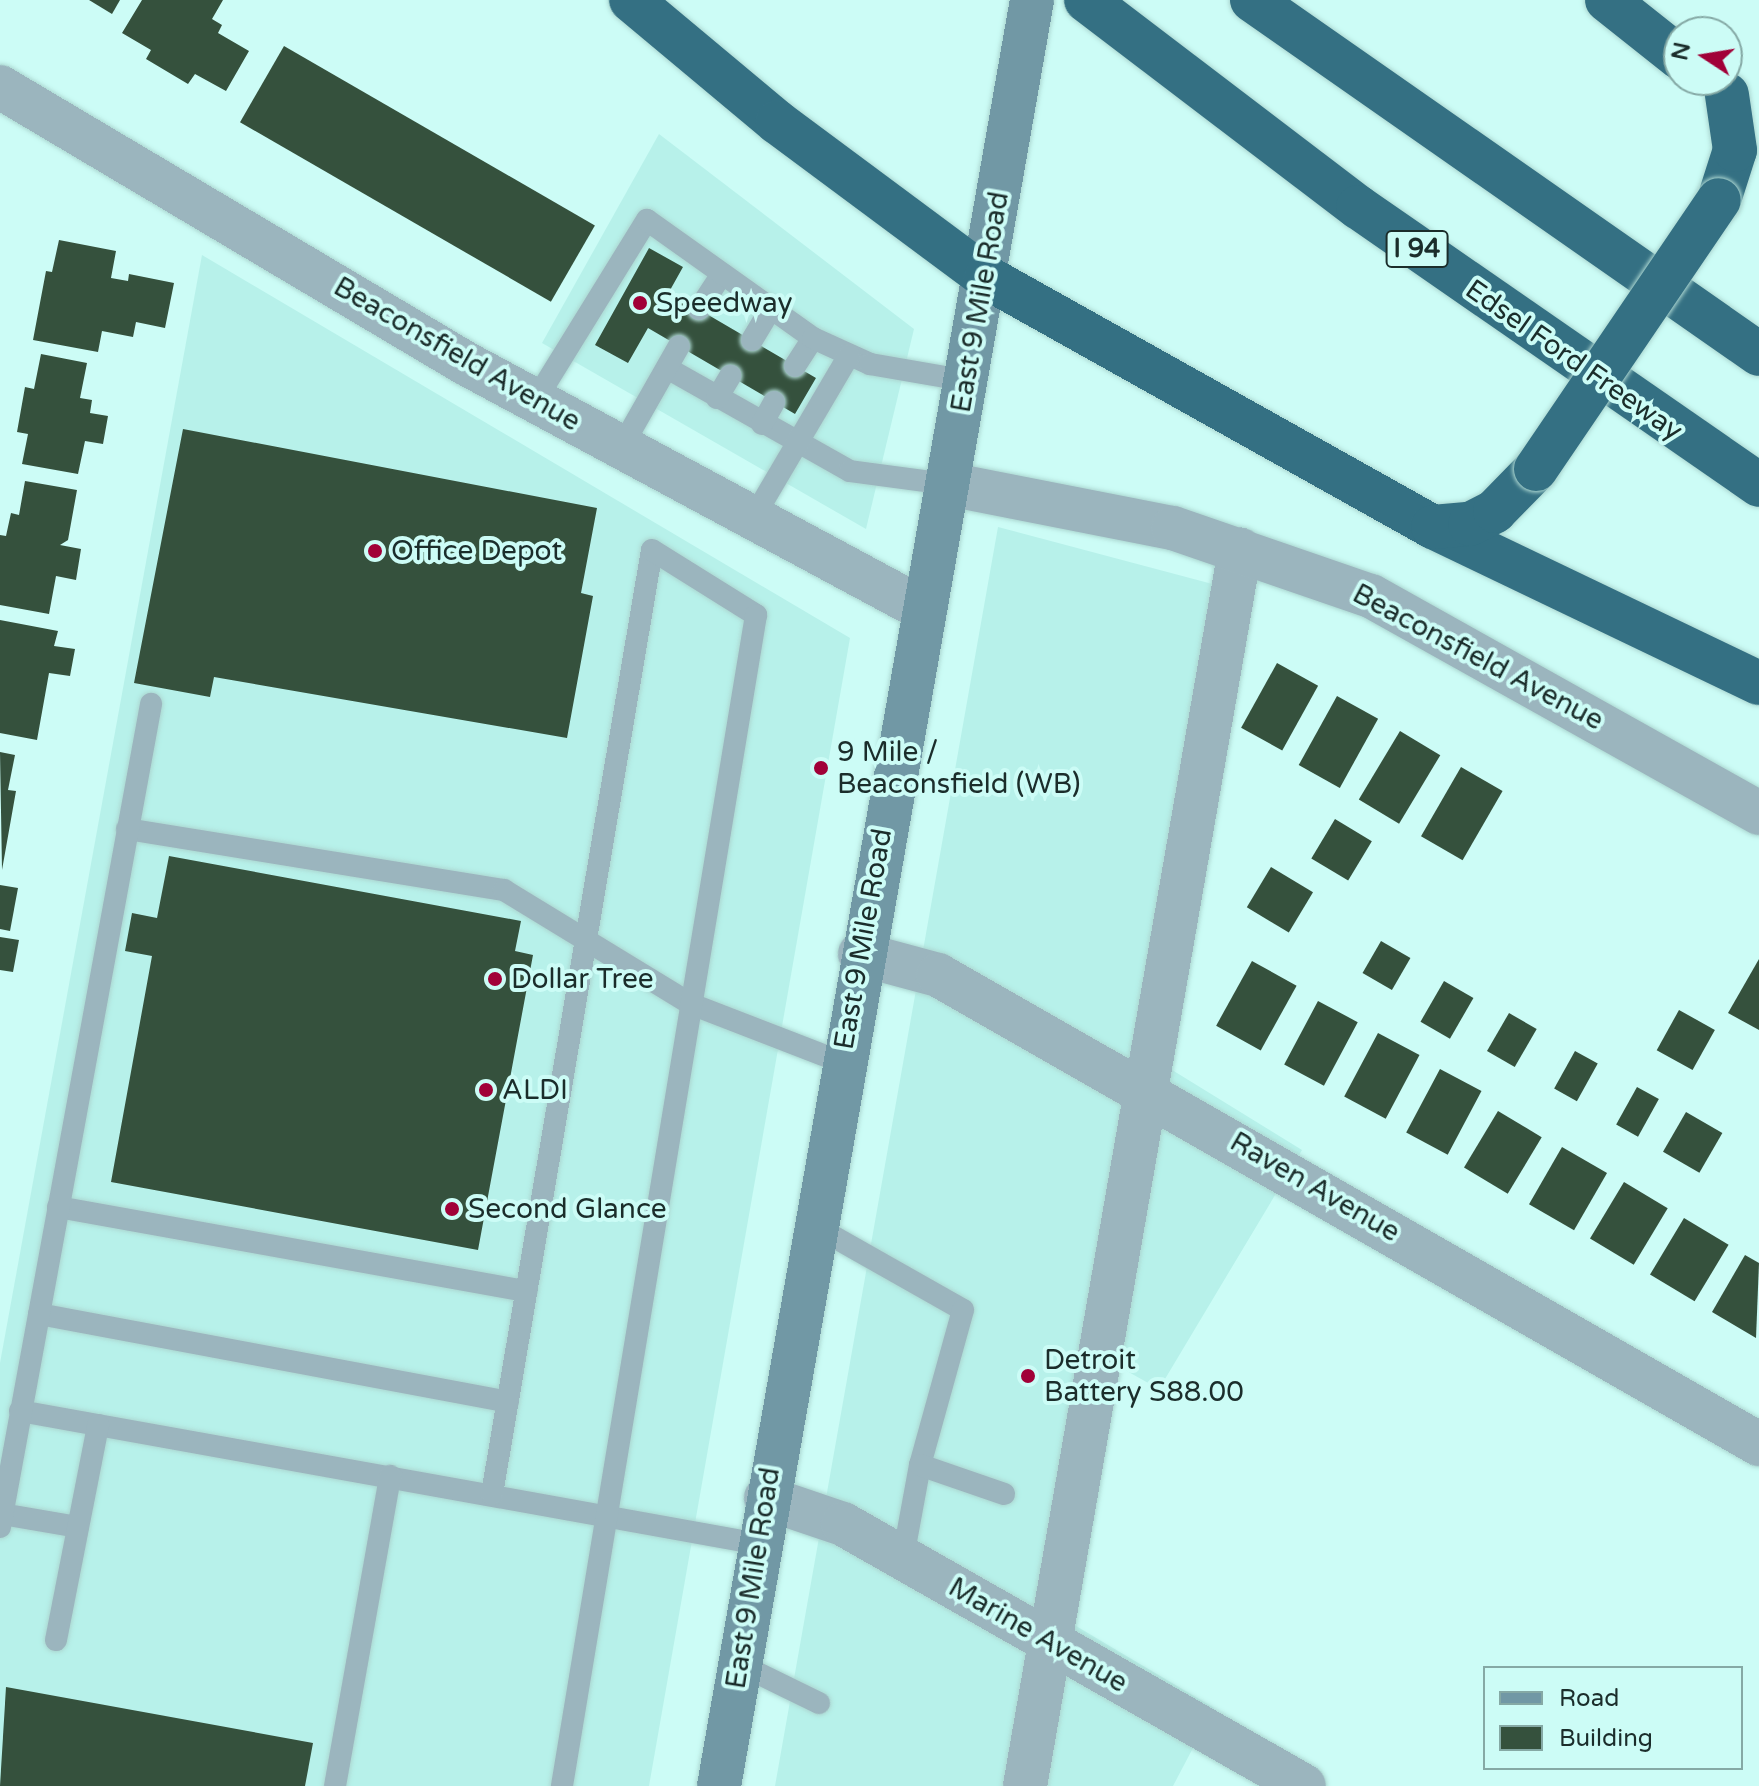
<!DOCTYPE html>
<style>
body{margin:0}
#map{position:relative;width:1759px;height:1786px;overflow:hidden;background:#ccfcf6;font-family:"Varela Round",sans-serif}
div>[style]{position:absolute}
[style*='--x']{left:calc(var(--x)*1px);top:calc(var(--y)*1px);width:calc(var(--w)*1px);rotate:calc(var(--a)*1deg)}
.built>*{inset:0;background:#b7f1ea}
.building>*{inset:0;background:#35513d;transform-origin:0 0}
.roads{filter:drop-shadow(0 0 2px #acd7d1) drop-shadow(0 0 2px #acd7d1)}
.service>*{height:22px;margin:-11px;padding:0 11px;transform-origin:11px;border-radius:11px;background:#9bb5be}
.minor>*{height:44px;margin:-22px;padding:0 22px;transform-origin:22px;border-radius:22px;background:#9bb5be}
.tertiary>*{height:44px;margin:-22px;padding:0 22px;transform-origin:22px;border-radius:22px;background:#9bb5be}
.secondary>*{height:44px;margin:-22px;padding:0 22px;transform-origin:22px;border-radius:22px;background:#7198a5}
.motorway>*{height:44px;margin:-22px;padding:0 22px;transform-origin:22px;border-radius:22px;background:#347083}
.bridges{filter:drop-shadow(0 0 2px #acd7d1) drop-shadow(0 0 2px #acd7d1)}
.motorway-bridge>*{height:44px;margin:-22px;padding:0 22px;transform-origin:22px;border-radius:22px;background:#347083}
.dots>*{width:22px;height:22px;translate:-50% -50%;box-sizing:border-box;border:4px solid #ccfcf6;border-radius:50%}
span{translate:-50% -50%;white-space:nowrap;text-align:center;line-height:1.15;-webkit-text-stroke:8px #ccfcf6;paint-order:stroke}
.shield-label span{padding:2px 6px;background:#ccfcf6;border:2px solid;border-radius:6px;-webkit-text-stroke-width:0}
.shield-label{font-size:26px;color:#1b2d2b;font-weight:700}
.street-label{font-size:28px;color:#1b2d2b}
.poi-label{font-size:28px;color:#1b2d2b}
.left{translate:0 -50%;text-align:left}
.legend{position:absolute;left:1483px;top:1666px;width:260px;height:104px;box-sizing:border-box;background:#ccfcf6;border:2px solid #85a9a5;margin:0;padding:10px 14px;list-style:none;font-size:24px;color:#1b2d2b}
.legend li{display:flex;align-items:center;gap:16px;height:40px}
.legend b{width:40px;border:2px solid #85a9a5}
.north{position:absolute;left:1663px;top:16px;width:80px;height:80px;box-sizing:border-box;background:#ccfcf6;border:2px solid #85a9a5;border-radius:50%;rotate:282deg;font-size:22px;font-weight:700;line-height:32px;text-align:center;color:#1b2d2b}
.north::after{content:'';display:block;margin:auto;width:28px;height:36px;background:#a10138;clip-path:polygon(50% 0,100% 100%,50% 72%,0 100%)}
</style>
<div id="map">
<div class="built">
<i style="clip-path:polygon(659px 134px,914px 329px,866px 529px,542px 343px)"></i>
<i style="clip-path:polygon(202px 255px,850px 638px,649px 1786px,0 1786px,0 1363px)"></i>
<i style="clip-path:polygon(998px 527px,1250px 594px,1164px 1065px,1302px 1150px,1159px 1389px,1116px 1365px,1071px 1623px,1214px 1708px,1173px 1786px,775px 1786px)"></i>
</div>
<div class="building">
<i style="clip-path:polygon(89px 0,120px 0,112px 14px)"></i>
<i style="clip-path:polygon(142px 0,223px 0,212px 19px,222px 25px,218px 33px,249px 51px,226px 91px,195px 74px,188px 84px,146px 59px,151px 50px,122px 33px)"></i>
<i style="left:284px;top:46px;width:359px;height:88px;rotate:30deg"></i>
<i style="clip-path:polygon(59px 240px,116px 251px,111px 278px,128px 281px,129px 274px,174px 283px,165px 328px,136px 322px,133px 337px,102px 331px,98px 352px,33px 340px,46px 271px,52px 272px)"></i>
<i style="clip-path:polygon(649px 248px,683px 267px,669px 292px,816px 378px,795px 414px,648px 328px,628px 363px,595px 345px)"></i>
<i style="clip-path:polygon(41px 354px,87px 363px,80px 398px,92px 400px,90px 413px,108px 416px,103px 444px,85px 441px,78px 474px,22px 464px,28px 434px,17px 432px,25px 387px,34px 389px)"></i>
<i style="clip-path:polygon(183px 429px,597px 508px,581px 593px,593px 596px,567px 738px,214px 677px,210px 697px,134px 683px)"></i>
<i style="clip-path:polygon(25px 481px,77px 490px,68px 540px,60px 545px,81px 549px,76px 580px,56px 576px,49px 614px,0 605px,0 535px,6px 536px,11px 513px,19px 515px)"></i>
<i style="clip-path:polygon(0 620px,58px 631px,54px 646px,75px 649px,70px 676px,49px 673px,37px 740px,0 733px)"></i>
<i style="left:1277px;top:663px;width:47px;height:74px;rotate:29deg"></i>
<i style="left:1337px;top:696px;width:47px;height:79px;rotate:29deg"></i>
<i style="left:1400px;top:731px;width:47px;height:80px;rotate:31deg"></i>
<i style="clip-path:polygon(0 752px,15px 755px,8px 790px,16px 791px,2px 870px)"></i>
<i style="left:1461px;top:767px;width:48px;height:80px;rotate:30deg"></i>
<i style="left:1335px;top:819px;width:43px;height:46px;rotate:31deg"></i>
<i style="clip-path:polygon(169px 856px,521px 921px,515px 951px,533px 955px,478px 1250px,111px 1182px,152px 956px,125px 951px,132px 913px,157px 918px)"></i>
<i style="left:1271px;top:867px;width:49px;height:47px;rotate:31deg"></i>
<i style="clip-path:polygon(0 885px,18px 888px,10px 931px,0 929px)"></i>
<i style="clip-path:polygon(0 937px,19px 940px,13px 972px,0 970px)"></i>
<i style="left:1381px;top:941px;width:34px;height:37px;rotate:30deg"></i>
<i style="clip-path:polygon(1759px 959px,1759px 1030px,1728px 1013px)"></i>
<i style="left:1252px;top:961px;width:51px;height:74px;rotate:29deg"></i>
<i style="left:1444px;top:981px;width:34px;height:47px;rotate:30deg"></i>
<i style="left:1318px;top:1001px;width:45px;height:72px;rotate:28deg"></i>
<i style="left:1679px;top:1010px;width:41px;height:46px;rotate:29deg"></i>
<i style="left:1509px;top:1013px;width:32px;height:44px;rotate:30deg"></i>
<i style="left:1378px;top:1033px;width:47px;height:72px;rotate:28deg"></i>
<i style="left:1575px;top:1051px;width:26px;height:43px;rotate:29deg"></i>
<i style="left:1440px;top:1069px;width:47px;height:72px;rotate:28deg"></i>
<i style="left:1637px;top:1087px;width:25px;height:43px;rotate:29deg"></i>
<i style="left:1498px;top:1111px;width:51px;height:66px;rotate:31deg"></i>
<i style="left:1686px;top:1112px;width:42px;height:46px;rotate:30deg"></i>
<i style="left:1562px;top:1147px;width:52px;height:66px;rotate:30deg"></i>
<i style="left:1624px;top:1182px;width:51px;height:66px;rotate:31deg"></i>
<i style="left:1684px;top:1218px;width:52px;height:66px;rotate:31deg"></i>
<i style="clip-path:polygon(1745px 1255px,1759px 1263px,1756px 1338px,1712px 1312px)"></i>
<i style="clip-path:polygon(6px 1687px,313px 1743px,305px 1786px,0 1786px)"></i>
</div>
<div class="roads">
<div class="service">
<i style="--x:699;--y:309;--w:42;--a:-56.7"></i>
<i style="--x:752;--y:340;--w:33;--a:-59"></i>
<i style="--x:795;--y:366;--w:33;--a:-57"></i>
<i style="--x:667;--y:368;--w:210;--a:29.4"></i>
<i style="--x:850;--y:471;--w:99;--a:7.6"></i>
<i style="--x:717;--y:398;--w:26;--a:-59"></i>
<i style="--x:535;--y:401;--w:213;--a:-58.3"></i>
<i style="--x:647;--y:220;--w:204;--a:35.4"></i>
<i style="--x:813;--y:338;--w:63;--a:24.5"></i>
<i style="--x:870;--y:364;--w:99;--a:9.8"></i>
<i style="--x:762;--y:424;--w:25;--a:-61"></i>
<i style="--x:621;--y:448;--w:117;--a:-60.4"></i>
<i style="--x:752;--y:520;--w:191;--a:-59.5"></i>
<i style="--x:127;--y:829;--w:382;--a:9.2"></i>
<i style="--x:504;--y:890;--w:219;--a:31.4"></i>
<i style="--x:691;--y:1004;--w:161;--a:21.1"></i>
<i style="--x:58;--y:1207;--w:476;--a:10.2"></i>
<i style="--x:813;--y:1225;--w:172;--a:29.5"></i>
<i style="--x:963;--y:1310;--w:161;--a:105.5"></i>
<i style="--x:920;--y:1465;--w:95;--a:100.4"></i>
<i style="--x:39;--y:1314;--w:477;--a:10.6"></i>
<i style="--x:20;--y:1411;--w:751;--a:10.2"></i>
<i style="--x:920;--y:1465;--w:89;--a:19"></i>
<i style="--x:492;--y:1494;--w:957;--a:-80.38"></i>
<i style="--x:652;--y:550;--w:123;--a:32"></i>
<i style="--x:756;--y:615;--w:1187;--a:99.41"></i>
<i style="--x:2;--y:1514;--w:77;--a:9.7"></i>
<i style="--x:0;--y:1527;--w:837;--a:-79.6"></i>
<i style="--x:56;--y:1640;--w:219;--a:-78.9"></i>
<i style="--x:739;--y:1664;--w:89;--a:26"></i>
<i style="--x:335;--y:1786;--w:315;--a:-79.9"></i>
</div>
<div class="minor">
<i style="--x:0;--y:87;--w:541;--a:30.69"></i>
<i style="--x:465;--y:363;--w:518;--a:28.25"></i>
<i style="--x:860;--y:954;--w:81;--a:15.1"></i>
<i style="--x:938;--y:975;--w:946;--a:29.74"></i>
<i style="--x:766;--y:1498;--w:81;--a:18.7"></i>
<i style="--x:843;--y:1524;--w:530;--a:29.61"></i>
<i style="--x:1025;--y:1786;--w:1255;--a:-80.13"></i>
</div>
<div class="tertiary">
<i style="--x:948;--y:484;--w:229;--a:11.1"></i>
<i style="--x:1173;--y:528;--w:209;--a:19"></i>
<i style="--x:1371;--y:596;--w:445;--a:29.2"></i>
</div>
<div class="secondary">
<i style="--x:719;--y:1786;--w:1813;--a:-80.06"></i>
</div>
<div class="motorway">
<i style="--x:631;--y:0;--w:190;--a:39.9"></i>
<i style="--x:777;--y:122;--w:260;--a:36.6"></i>
<i style="--x:986;--y:277;--w:512;--a:29.22"></i>
<i style="--x:1433;--y:527;--w:361;--a:25.6"></i>
<i style="--x:1086;--y:0;--w:342;--a:37.3"></i>
<i style="--x:1358;--y:207;--w:488;--a:34.7"></i>
<i style="--x:1252;--y:0;--w:618;--a:34.92"></i>
<i style="--x:1607;--y:0;--w:92;--a:38.4"></i>
<i style="--x:1719;--y:200;--w:52;--a:-72.3"></i>
<i style="--x:1735;--y:150;--w:56;--a:-98.3"></i>
<i style="--x:1433;--y:527;--w:37;--a:-5"></i>
<i style="--x:1470;--y:524;--w:28;--a:-27"></i>
<i style="--x:1495;--y:511;--w:59;--a:-45.7"></i>
</div>
</div>
<div class="bridges">
<div class="motorway-bridge">
<i style="--x:1536;--y:469;--w:325;--a:-55.8"></i>
</div>
</div>
<div class="dots">
<i style="left:640px;top:303px;background:#a10138"></i>
<i style="left:375px;top:551px;background:#a10138"></i>
<i style="left:821px;top:768px;background:#a10138"></i>
<i style="left:495px;top:979px;background:#a10138"></i>
<i style="left:486px;top:1090px;background:#a10138"></i>
<i style="left:452px;top:1209px;background:#a10138"></i>
<i style="left:1028px;top:1376px;background:#a10138"></i>
</div>
<div class="shield-label">
<span style="left:1417px;top:249px">I 94</span>
</div>
<div class="street-label">
<span style="left:980px;top:302px;rotate:-80deg">East 9 Mile Road</span>
<span style="left:457px;top:354px;rotate:30deg">Beaconsfield Avenue</span>
<span style="left:1574px;top:360px;rotate:35deg">Edsel Ford Freeway</span>
<span style="left:1478px;top:657px;rotate:28deg">Beaconsfield Avenue</span>
<span style="left:863px;top:939px;rotate:-80deg">East 9 Mile Road</span>
<span style="left:1315px;top:1187px;rotate:30deg">Raven Avenue</span>
<span style="left:753px;top:1578px;rotate:-81deg">East 9 Mile Road</span>
<span style="left:1038px;top:1635px;rotate:30deg">Marine Avenue</span>
</div>
<div class="poi-label">
<span class="left" style="left:656px;top:303px">Speedway</span>
<span class="left" style="left:391px;top:551px">Office Depot</span>
<span class="left" style="left:837px;top:768px">9 Mile /<br>Beaconsfield (WB)</span>
<span class="left" style="left:511px;top:979px">Dollar Tree</span>
<span class="left" style="left:502px;top:1090px">ALDI</span>
<span class="left" style="left:468px;top:1209px">Second Glance</span>
<span class="left" style="left:1044px;top:1376px">Detroit<br>Battery S88.00</span>
</div>
<ul class="legend">
<li><b style="height:10px;background:#7198a5"></b>Road</li>
<li><b style="height:22px;background:#35513d"></b>Building</li>
</ul>
<div class="north">N</div>
</div>
